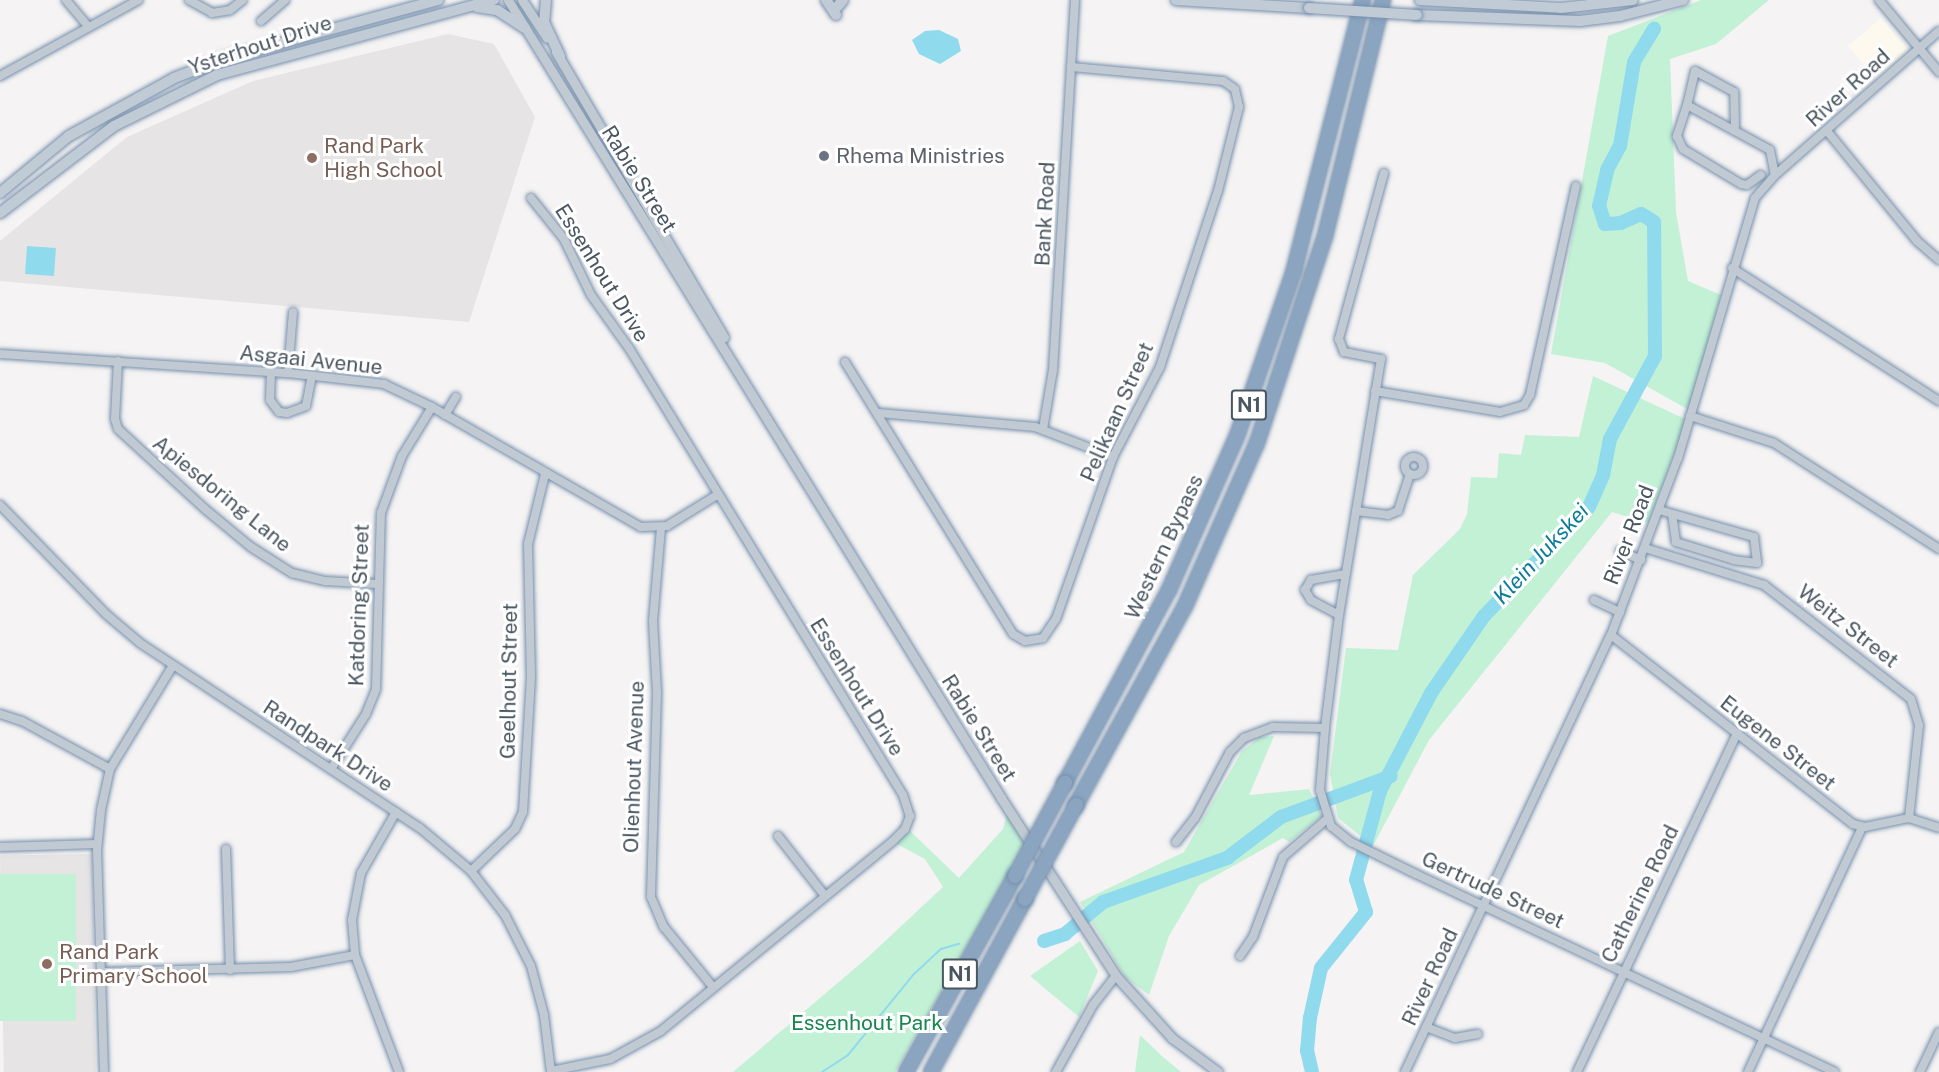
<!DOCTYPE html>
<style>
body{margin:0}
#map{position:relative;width:1939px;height:1072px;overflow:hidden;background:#f5f3f3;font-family:"Public Sans",sans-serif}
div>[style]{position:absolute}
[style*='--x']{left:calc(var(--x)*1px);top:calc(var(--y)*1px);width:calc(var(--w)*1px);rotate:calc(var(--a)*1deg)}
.commercial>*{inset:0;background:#fdf9ef;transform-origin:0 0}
.education>*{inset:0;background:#e6e4e5;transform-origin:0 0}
.green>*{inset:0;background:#c3f1d5;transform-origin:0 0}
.water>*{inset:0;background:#90daee;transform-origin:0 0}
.stream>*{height:2px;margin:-1px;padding:0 1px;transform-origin:1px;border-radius:1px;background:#90daee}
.river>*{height:14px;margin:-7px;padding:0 7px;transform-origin:7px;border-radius:7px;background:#90daee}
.roads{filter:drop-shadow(0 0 2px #7690ad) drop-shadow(0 0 2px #7690ad)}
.minor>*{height:8px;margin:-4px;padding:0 4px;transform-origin:4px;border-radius:4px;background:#c1cad2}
.minor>.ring{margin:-4px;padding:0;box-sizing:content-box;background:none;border:8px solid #c1cad2;border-radius:50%}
.tertiary>*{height:9px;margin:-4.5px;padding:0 4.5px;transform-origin:4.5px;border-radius:4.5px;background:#c1cad2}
.secondary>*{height:10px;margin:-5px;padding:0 5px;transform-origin:5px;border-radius:5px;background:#c1cbd6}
.motorway>*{height:14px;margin:-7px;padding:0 7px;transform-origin:7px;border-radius:7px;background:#8ba5c1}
.bridges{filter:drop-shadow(0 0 2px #7690ad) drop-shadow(0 0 2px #7690ad)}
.secondary-bridge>*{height:10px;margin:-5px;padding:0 5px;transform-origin:5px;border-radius:5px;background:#c1cbd6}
.motorway-bridge>*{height:14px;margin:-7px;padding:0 7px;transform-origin:7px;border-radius:7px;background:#8ba5c1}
.dots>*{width:16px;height:16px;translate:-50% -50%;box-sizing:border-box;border:3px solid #fff;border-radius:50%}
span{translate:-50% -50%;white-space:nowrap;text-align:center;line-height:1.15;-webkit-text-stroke:6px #fff;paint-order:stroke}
.shield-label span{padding:2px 4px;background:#fff;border:2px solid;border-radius:4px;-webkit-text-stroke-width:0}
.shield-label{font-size:20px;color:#4a5661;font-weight:700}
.street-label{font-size:21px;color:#4a5661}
.education-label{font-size:21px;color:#785e54}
.left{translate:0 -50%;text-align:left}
.worship-label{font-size:21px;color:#5b616d}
.park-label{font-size:21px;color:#17864f}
.water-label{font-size:22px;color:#0c7c9b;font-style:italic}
</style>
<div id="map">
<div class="commercial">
<i style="left:1881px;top:18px;width:48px;height:43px;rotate:50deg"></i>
</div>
<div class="education">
<i style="clip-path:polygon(448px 34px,494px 44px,535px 117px,469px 322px,0 281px,0 241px,127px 137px,253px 81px)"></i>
<i style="left:92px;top:854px;width:218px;height:92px;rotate:89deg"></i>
</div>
<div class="green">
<i style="clip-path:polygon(1701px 0,1769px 0,1716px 44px,1670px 59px,1676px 212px,1688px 281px,1721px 295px,1689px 410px,1605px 363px,1551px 354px,1608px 36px)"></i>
<i style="clip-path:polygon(1593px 376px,1687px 420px,1648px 523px,1612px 512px,1429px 740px,1373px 846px,1338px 818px,1330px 774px,1346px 648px,1398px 650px,1413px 575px,1460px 529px,1467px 514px,1471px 477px,1497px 478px,1499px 453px,1521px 455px,1525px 435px,1579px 437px)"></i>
<i style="clip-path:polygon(1274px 736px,1249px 795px,1309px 789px,1322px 816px,1289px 842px,1283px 838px,1199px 885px,1169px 936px,1149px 995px,1125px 977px,1080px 902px,1184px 852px,1242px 751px,1260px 737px)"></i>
<i style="clip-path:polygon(1008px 810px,1030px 837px,895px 1072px,733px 1072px,867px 958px,943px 887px,925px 859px,895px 843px,908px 829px,959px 878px,1003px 829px)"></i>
<i style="left:76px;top:874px;width:147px;height:76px;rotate:90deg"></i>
<i style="clip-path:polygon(1080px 941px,1098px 971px,1079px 1017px,1030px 976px)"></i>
<i style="clip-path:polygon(1140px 1035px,1163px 1057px,1181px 1072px,1135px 1072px)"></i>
</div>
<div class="water">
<i style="clip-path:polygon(939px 30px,958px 39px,961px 51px,940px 64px,919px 54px,912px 40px,925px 31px)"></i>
<i style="left:27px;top:246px;width:29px;height:28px;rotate:4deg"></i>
</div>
<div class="stream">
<i style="--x:822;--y:1072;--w:31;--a:-33"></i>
<i style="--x:848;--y:1055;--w:103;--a:-50.9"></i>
<i style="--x:913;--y:975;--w:38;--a:-43"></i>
<i style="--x:941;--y:949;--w:19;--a:-16"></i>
</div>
<div class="river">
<i style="--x:1044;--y:941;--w:22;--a:-18"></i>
<i style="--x:1065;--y:934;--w:50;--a:-40.1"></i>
<i style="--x:1103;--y:902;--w:132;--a:-19.5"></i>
<i style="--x:1227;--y:858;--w:68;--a:-37.2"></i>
<i style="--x:1281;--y:817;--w:117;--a:-20.4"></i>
<i style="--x:1312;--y:1072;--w:22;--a:-103"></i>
<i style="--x:1307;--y:1051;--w:33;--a:-85"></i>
<i style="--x:1310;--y:1018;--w:51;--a:-77.6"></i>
<i style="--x:1321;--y:968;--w:72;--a:-51.2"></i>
<i style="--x:1366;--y:912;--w:34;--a:-107"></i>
<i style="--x:1356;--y:880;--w:92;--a:-74.9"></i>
<i style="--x:1380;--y:791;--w:110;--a:-62.5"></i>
<i style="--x:1431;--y:693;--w:93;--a:-55.5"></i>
<i style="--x:1484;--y:616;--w:151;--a:-46.1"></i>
<i style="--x:1589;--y:507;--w:35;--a:-66"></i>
<i style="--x:1603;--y:475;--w:37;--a:-79"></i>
<i style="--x:1610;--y:439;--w:94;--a:-61.5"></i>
<i style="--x:1655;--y:356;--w:134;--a:-90.4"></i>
<i style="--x:1654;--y:222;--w:15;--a:-148"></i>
<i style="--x:1641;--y:214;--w:22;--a:156"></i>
<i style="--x:1621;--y:223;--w:16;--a:176"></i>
<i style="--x:1605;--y:224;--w:19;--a:-108"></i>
<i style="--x:1599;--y:206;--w:37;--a:-77"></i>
<i style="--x:1607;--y:170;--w:27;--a:-62"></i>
<i style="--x:1620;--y:146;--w:85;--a:-80.5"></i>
<i style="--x:1634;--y:62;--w:39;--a:-59"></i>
</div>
<div class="roads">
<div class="minor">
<i style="--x:66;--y:0;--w:34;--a:50"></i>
<i style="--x:189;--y:0;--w:26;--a:29"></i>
<i style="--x:212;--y:13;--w:18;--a:-9"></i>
<i style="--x:230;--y:10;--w:16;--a:-38"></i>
<i style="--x:1879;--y:0;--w:94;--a:50.2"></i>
<i style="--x:261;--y:21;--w:32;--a:-41"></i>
<i style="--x:0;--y:76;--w:158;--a:-28.8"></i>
<i style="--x:1687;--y:105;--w:33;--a:108"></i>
<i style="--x:1677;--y:136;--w:14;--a:65"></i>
<i style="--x:1683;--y:149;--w:68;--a:31.1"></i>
<i style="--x:1741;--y:184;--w:6;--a:9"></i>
<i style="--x:1747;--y:185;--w:17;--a:-36"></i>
<i style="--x:1735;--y:131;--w:39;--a:-91"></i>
<i style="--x:1734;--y:92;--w:44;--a:-151.7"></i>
<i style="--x:1695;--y:71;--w:35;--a:103"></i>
<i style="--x:1687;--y:105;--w:94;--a:28.5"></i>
<i style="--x:1770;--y:150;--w:25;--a:79"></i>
<i style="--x:1827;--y:131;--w:142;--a:50.7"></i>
<i style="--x:1917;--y:241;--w:29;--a:41"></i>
<i style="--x:1384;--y:173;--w:172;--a:105.2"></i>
<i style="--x:1339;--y:339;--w:14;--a:69"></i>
<i style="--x:1344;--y:352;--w:38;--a:11"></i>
<i style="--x:1381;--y:359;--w:259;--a:99.3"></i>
<i style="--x:1339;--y:615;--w:114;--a:97.1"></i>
<i style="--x:1325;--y:728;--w:62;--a:94.6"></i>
<i style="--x:1320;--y:790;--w:38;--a:73"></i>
<i style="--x:1331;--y:826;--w:26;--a:39"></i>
<i style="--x:1351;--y:842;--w:72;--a:26.2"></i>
<i style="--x:1416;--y:874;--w:463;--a:25.3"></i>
<i style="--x:531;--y:198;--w:53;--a:51.2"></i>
<i style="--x:564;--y:239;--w:62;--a:64.3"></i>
<i style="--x:591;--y:295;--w:65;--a:54.4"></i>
<i style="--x:629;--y:348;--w:524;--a:58.49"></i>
<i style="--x:903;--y:795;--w:22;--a:72"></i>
<i style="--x:910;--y:816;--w:14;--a:111"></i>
<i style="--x:905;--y:829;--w:17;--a:135"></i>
<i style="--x:893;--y:841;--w:300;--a:140.7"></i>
<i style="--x:661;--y:1031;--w:58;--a:151.2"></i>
<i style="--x:610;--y:1059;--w:60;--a:168.5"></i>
<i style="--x:1732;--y:268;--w:246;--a:32.7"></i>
<i style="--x:0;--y:354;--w:289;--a:3.8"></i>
<i style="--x:288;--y:373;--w:97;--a:6.5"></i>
<i style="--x:384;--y:384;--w:53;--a:25.6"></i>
<i style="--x:432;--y:407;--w:241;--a:29.9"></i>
<i style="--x:641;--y:527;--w:26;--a:-2"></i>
<i style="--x:667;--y:526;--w:59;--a:-31.8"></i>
<i style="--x:118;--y:361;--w:58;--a:93"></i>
<i style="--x:115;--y:419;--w:10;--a:73"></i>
<i style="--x:118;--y:429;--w:118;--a:42.6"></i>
<i style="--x:205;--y:509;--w:60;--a:39.6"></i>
<i style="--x:251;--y:547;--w:49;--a:32.4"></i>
<i style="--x:292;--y:573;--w:34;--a:14"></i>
<i style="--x:325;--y:581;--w:52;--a:3.3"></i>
<i style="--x:845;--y:362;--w:320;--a:58.3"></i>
<i style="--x:1013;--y:634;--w:14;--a:30"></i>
<i style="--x:1025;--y:641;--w:18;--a:-9"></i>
<i style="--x:1043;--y:638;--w:23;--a:-56"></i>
<i style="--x:1056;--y:619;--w:172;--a:-70.6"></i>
<i style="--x:1113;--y:457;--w:102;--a:-62.4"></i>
<i style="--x:1160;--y:367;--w:185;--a:-71.8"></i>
<i style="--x:1218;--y:191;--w:87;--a:-76"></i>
<i style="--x:1239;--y:107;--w:18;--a:-103"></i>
<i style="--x:1235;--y:89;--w:14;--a:-146"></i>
<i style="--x:1223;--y:81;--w:153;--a:-174.7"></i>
<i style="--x:271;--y:372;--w:28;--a:92"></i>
<i style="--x:270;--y:400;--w:15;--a:53"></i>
<i style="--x:279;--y:412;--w:8;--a:7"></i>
<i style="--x:287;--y:413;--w:20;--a:-20"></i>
<i style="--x:306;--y:406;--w:31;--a:-79"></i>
<i style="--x:288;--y:373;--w:61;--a:-85.3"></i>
<i style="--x:1375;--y:391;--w:127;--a:9.5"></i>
<i style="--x:1500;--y:412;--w:25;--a:-16"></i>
<i style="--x:1524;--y:405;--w:12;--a:-59"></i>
<i style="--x:1530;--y:395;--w:214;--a:-77.6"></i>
<i style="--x:879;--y:413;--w:157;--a:5.1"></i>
<i style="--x:1035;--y:427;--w:84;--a:21"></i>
<i style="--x:445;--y:415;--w:21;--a:-59"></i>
<i style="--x:1690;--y:416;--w:88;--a:17.8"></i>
<i style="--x:1774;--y:443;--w:196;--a:32.7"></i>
<i style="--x:1043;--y:429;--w:60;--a:-80.4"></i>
<i style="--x:1053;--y:370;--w:371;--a:-86.6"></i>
<i class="ring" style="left:1405px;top:457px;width:10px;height:10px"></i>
<i style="--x:0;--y:505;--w:153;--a:45.8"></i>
<i style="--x:107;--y:615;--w:43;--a:40.3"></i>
<i style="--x:140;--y:643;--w:336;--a:33.5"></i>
<i style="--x:420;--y:828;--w:67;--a:40.1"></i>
<i style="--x:471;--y:871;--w:56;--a:52.3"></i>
<i style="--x:505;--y:915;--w:57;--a:63"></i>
<i style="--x:531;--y:966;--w:51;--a:75.1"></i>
<i style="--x:544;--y:1015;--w:57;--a:83"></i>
<i style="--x:1659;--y:510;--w:99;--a:15.9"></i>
<i style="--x:1754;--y:537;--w:26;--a:83"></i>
<i style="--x:1757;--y:563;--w:23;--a:-173"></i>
<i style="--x:1734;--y:560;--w:61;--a:-162.8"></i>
<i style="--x:1676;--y:542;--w:28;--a:-98"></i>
<i style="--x:1356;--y:511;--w:32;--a:7"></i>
<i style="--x:1388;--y:515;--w:11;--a:-22"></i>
<i style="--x:1398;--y:511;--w:39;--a:-72"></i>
<i style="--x:661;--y:528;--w:93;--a:94.9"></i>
<i style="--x:653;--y:621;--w:72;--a:86.8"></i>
<i style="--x:657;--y:693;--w:204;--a:91.7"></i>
<i style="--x:651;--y:897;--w:33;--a:67"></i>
<i style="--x:664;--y:927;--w:77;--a:50.8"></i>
<i style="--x:1645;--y:548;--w:125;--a:17.3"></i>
<i style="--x:1764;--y:585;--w:186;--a:37.8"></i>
<i style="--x:1911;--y:699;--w:27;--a:73"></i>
<i style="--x:1919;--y:725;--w:94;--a:96.1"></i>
<i style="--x:1620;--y:551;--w:23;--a:23"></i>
<i style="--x:1594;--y:600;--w:29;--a:25"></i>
<i style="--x:1339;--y:615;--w:32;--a:-152"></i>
<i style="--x:1311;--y:600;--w:12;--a:-121"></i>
<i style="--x:1305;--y:590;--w:12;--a:-59"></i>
<i style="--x:1311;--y:580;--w:35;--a:-10"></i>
<i style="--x:1611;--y:635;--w:307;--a:38"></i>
<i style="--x:1853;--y:824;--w:12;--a:14"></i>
<i style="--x:1865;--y:827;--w:45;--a:-11.6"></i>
<i style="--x:1909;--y:818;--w:32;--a:18"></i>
<i style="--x:0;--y:714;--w:23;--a:18"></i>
<i style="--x:22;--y:721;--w:100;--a:28.6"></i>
<i style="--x:331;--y:769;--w:65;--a:-57.5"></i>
<i style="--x:366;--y:714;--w:27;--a:-68"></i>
<i style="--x:376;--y:689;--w:176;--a:-88.4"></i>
<i style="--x:381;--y:513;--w:61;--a:-69.8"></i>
<i style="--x:402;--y:456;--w:57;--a:-58.5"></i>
<i style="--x:396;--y:812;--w:70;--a:119.8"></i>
<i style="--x:361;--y:873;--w:48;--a:100.8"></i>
<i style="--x:352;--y:920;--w:35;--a:85"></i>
<i style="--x:355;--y:955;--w:125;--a:69.4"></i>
<i style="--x:778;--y:836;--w:76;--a:51.9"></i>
<i style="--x:1176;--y:842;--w:31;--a:-52"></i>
<i style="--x:1195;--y:818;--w:75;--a:-62.1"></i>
<i style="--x:1230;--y:752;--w:20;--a:-45"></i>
<i style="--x:1244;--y:738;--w:31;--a:-21"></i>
<i style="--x:1273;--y:727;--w:52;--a:1.1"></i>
<i style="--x:0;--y:847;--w:97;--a:-1.8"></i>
<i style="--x:226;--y:849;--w:121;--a:88.1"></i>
<i style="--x:471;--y:871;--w:61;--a:-43.7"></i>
<i style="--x:515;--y:829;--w:19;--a:-65"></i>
<i style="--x:523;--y:812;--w:136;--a:-86.6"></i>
<i style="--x:531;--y:676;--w:132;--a:-91.3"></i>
<i style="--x:528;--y:544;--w:72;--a:-76.3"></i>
<i style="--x:1240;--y:956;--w:23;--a:-56"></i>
<i style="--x:1253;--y:937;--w:85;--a:-69.4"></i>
<i style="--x:1283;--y:857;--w:60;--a:-40.9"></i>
<i style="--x:103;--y:972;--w:188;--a:-1.5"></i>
<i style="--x:291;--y:967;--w:65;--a:-10.6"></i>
<i style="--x:1426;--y:1027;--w:31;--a:21"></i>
<i style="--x:1455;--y:1038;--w:23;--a:-10"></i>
<i style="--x:104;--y:1072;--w:221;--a:-91.8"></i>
<i style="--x:97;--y:851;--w:41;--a:-84.4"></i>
<i style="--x:101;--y:810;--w:42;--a:-77.6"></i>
<i style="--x:110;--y:769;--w:119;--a:-58.7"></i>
<i style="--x:1056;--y:1072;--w:77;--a:-61.1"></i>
<i style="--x:1093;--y:1005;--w:37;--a:-52"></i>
<i style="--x:1405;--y:1072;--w:483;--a:-64.8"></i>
<i style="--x:1611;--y:635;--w:189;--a:-69.3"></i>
<i style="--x:1678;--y:458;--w:271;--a:-73.5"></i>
<i style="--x:1755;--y:198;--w:30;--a:-49"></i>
<i style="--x:1775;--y:175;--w:218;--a:-41.3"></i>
<i style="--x:1577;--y:1072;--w:375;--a:-64.7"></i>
<i style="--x:1748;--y:1072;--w:269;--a:-65"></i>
<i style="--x:1920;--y:1072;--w:44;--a:-64.6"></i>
</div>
<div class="tertiary">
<i style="--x:508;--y:0;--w:938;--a:58.29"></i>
<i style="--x:1001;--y:798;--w:212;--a:57.1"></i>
<i style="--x:1116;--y:976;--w:84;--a:47.9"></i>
<i style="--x:1172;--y:1038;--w:57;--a:36.5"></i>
<i style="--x:522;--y:0;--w:45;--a:56.7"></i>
<i style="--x:556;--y:52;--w:331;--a:59.5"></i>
</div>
<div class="secondary">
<i style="--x:546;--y:0;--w:22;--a:95"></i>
<i style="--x:544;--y:22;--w:38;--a:65"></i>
<i style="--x:826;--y:0;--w:18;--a:56"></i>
<i style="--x:1176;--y:0;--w:133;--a:3.4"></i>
<i style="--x:1420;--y:0;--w:141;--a:3.2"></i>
<i style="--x:1561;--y:8;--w:72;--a:-6.3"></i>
<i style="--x:477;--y:7;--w:20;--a:9"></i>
<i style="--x:497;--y:10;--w:33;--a:33"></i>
<i style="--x:837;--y:7;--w:9;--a:-49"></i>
<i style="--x:1417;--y:15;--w:163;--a:2.1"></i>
<i style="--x:1580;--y:21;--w:40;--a:-7.1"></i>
<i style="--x:1620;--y:16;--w:65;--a:-14.3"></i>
<i style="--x:0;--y:193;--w:89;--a:-39.6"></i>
<i style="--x:69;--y:136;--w:120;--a:-28.9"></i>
<i style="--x:174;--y:78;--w:56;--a:-21"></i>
<i style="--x:226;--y:58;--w:220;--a:-15.3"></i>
<i style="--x:0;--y:213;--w:143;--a:-37.3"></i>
<i style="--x:114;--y:126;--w:115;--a:-26.3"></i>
<i style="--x:217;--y:75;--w:287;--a:-15.2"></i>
</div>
<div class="motorway">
<i style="--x:1065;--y:783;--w:219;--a:-61.7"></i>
<i style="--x:1169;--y:590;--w:168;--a:-66.2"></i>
<i style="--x:1237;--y:436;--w:176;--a:-71"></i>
<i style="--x:1294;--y:270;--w:279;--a:-75.7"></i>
<i style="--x:1076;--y:805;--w:227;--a:-61.3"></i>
<i style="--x:1185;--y:606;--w:178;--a:-66.2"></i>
<i style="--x:1257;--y:443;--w:218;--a:-71.8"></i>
<i style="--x:1325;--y:236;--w:243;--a:-76.2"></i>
<i style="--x:906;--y:1072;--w:224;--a:-60.9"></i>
<i style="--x:931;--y:1072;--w:197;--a:-61.5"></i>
</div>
</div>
<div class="bridges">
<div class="secondary-bridge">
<i style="--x:1309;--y:8;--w:108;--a:3.7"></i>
</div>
<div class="motorway-bridge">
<i style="--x:1015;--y:876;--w:106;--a:-61.7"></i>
<i style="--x:1025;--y:899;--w:107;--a:-61.5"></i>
</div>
</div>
<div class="dots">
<i style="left:824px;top:156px;background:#6b7280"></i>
<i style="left:312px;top:158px;background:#8d6e63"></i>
<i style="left:47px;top:964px;background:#8d6e63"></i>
</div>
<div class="shield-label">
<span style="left:1249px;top:405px">N1</span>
<span style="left:960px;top:974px">N1</span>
</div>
<div class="street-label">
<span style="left:260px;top:45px;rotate:-18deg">Ysterhout Drive</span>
<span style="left:1848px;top:88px;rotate:-42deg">River Road</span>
<span style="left:639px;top:179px;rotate:58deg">Rabie Street</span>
<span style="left:1045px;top:214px;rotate:-87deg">Bank Road</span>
<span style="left:602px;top:273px;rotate:58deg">Essenhout Drive</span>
<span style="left:311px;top:360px;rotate:6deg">Asgaai Avenue</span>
<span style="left:1117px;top:412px;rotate:-66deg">Pelikaan Street</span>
<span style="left:222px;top:494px;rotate:39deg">Apiesdoring Lane</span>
<span style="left:1629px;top:535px;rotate:-69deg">River Road</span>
<span style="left:1164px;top:547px;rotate:-65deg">Western Bypass</span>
<span style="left:359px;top:605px;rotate:-88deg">Katdoring Street</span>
<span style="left:1848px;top:626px;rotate:38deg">Weitz Street</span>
<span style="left:509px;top:681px;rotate:-89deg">Geelhout Street</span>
<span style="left:857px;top:687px;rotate:58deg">Essenhout Drive</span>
<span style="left:979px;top:728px;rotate:58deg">Rabie Street</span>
<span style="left:1778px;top:743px;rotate:38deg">Eugene Street</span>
<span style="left:328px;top:746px;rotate:33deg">Randpark Drive</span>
<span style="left:634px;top:767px;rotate:-88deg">Olienhout Avenue</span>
<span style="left:1493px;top:890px;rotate:25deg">Gertrude Street</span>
<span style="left:1640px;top:894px;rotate:-64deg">Catherine Road</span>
<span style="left:1430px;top:977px;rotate:-65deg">River Road</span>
</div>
<div class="education-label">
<span class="left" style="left:324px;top:158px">Rand Park<br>High School</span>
<span class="left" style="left:59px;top:964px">Rand Park<br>Primary School</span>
</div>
<div class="worship-label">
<span class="left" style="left:836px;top:156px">Rhema Ministries</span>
</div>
<div class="park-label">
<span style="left:867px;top:1023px">Essenhout Park</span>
</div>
<div class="water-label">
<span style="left:1541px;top:554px;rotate:-47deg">Klein Jukskei</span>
</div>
</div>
